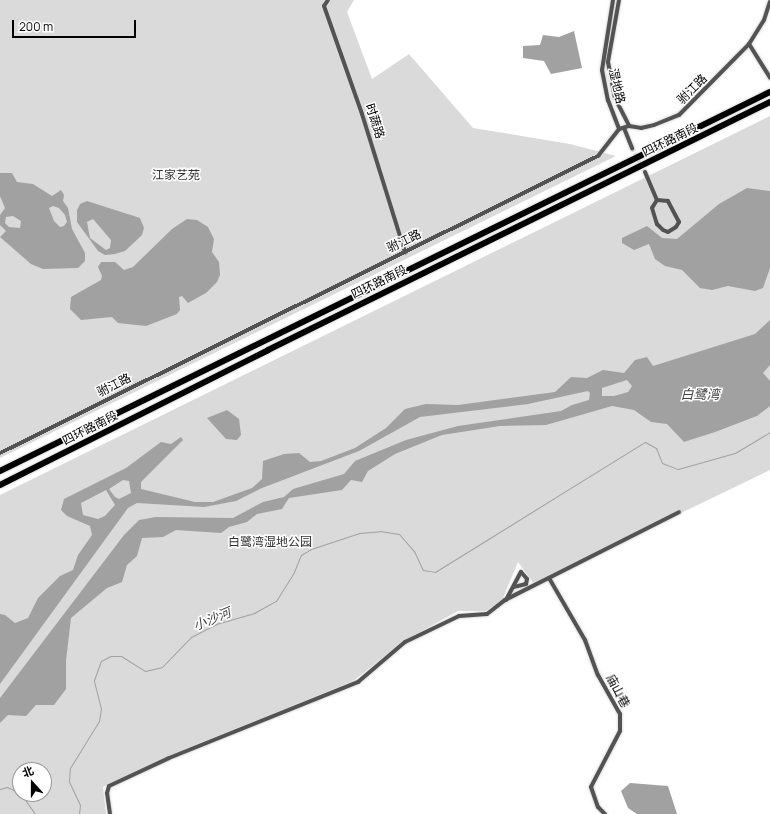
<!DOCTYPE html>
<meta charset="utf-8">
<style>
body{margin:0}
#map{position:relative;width:770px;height:814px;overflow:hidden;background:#fff;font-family:Manrope,"Noto Sans SC",sans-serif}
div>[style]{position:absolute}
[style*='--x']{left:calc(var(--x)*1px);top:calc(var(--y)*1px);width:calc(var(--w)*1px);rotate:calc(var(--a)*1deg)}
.green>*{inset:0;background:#dadada}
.water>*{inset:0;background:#a1a1a1}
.stream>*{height:1px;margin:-0.5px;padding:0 0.5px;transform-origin:0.5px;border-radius:0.5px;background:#a1a1a1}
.minor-tunnel>*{height:4px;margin-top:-2px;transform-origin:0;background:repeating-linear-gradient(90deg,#d9d9d9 0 4px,transparent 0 6px)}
.roads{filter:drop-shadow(0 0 1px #dbdbdb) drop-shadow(0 0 1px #dbdbdb)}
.minor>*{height:4px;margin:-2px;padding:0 2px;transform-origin:2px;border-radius:2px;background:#535353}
.highway>*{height:6px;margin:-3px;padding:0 3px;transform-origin:3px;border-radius:3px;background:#000}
span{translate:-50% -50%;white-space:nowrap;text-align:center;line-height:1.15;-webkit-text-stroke:3px #fff;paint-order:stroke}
.street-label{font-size:12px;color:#000}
.park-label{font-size:12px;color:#313131}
.water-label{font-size:13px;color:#424242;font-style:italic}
.north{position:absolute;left:12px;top:762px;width:40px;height:40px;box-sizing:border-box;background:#fff;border:1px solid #999;border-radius:50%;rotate:339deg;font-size:11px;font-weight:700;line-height:16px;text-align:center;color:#000}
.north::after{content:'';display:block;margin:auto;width:14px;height:18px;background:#000;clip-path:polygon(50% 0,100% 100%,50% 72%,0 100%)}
.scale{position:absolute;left:12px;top:20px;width:124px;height:18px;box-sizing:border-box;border:2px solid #000;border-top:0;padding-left:5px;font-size:12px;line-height:14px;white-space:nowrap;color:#000;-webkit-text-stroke:3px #fff;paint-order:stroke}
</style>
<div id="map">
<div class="green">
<i style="clip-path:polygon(0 0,354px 0,347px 12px,372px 79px,409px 54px,473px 128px,570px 144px,616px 156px,0 458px)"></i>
<i style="clip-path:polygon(evenodd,770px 116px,770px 470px,534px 584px,518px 562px,502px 600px,486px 611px,458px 611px,405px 640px,353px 681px,168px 756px,103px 787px,106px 814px,0 814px,0 495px,770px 116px,20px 770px,44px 770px,44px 794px,20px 794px,20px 770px)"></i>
</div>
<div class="water">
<i style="clip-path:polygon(574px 31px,582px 68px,551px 74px,544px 61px,523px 58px,523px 46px,540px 45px,543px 35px,559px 37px)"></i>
<i style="clip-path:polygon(evenodd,0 173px,12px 173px,17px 182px,33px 184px,52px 196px,61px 190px,64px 195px,63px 201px,68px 208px,72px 229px,85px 253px,85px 261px,78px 268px,43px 269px,31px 264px,0 237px,6px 231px,0 225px,0 215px,5px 208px,0 196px,0 173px,53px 206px,59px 208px,65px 215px,67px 222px,64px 226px,60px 227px,54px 221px,49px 208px,53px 206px,0 173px,13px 216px,21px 221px,20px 228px,9px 227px,5px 223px,6px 217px,13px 216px)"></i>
<i style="clip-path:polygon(747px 188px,770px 191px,770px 268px,763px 288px,755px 291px,728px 286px,712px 290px,700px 288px,682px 270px,665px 266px,655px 259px,649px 244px,634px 250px,622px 243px,622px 238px,647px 226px,662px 238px,677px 239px,719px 204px)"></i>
<i style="clip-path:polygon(evenodd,87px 201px,140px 218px,144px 228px,142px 235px,125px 251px,115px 254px,105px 255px,98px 251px,77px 222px,77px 210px,80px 204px,87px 201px,93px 219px,111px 240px,110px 248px,106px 250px,90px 238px,87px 222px,93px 219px)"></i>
<i style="clip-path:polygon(187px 219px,197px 220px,208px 227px,214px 239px,212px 252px,219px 262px,220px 275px,217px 282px,206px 293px,188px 303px,182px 296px,179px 297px,180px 310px,177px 314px,146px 326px,118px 323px,112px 317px,81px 320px,70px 309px,71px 297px,101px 280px,102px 276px,98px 267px,101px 262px,115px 262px,124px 270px,133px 267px,172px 229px)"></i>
<i style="clip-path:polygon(evenodd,770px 320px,770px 365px,763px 373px,770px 381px,770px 406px,757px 416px,715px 432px,684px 442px,667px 424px,651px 422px,634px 410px,612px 406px,546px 425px,500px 426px,442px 435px,395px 454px,368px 471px,362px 482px,351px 480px,342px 490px,289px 498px,282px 509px,257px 514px,247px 522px,229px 527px,221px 533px,176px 530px,163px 537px,142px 538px,137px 556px,127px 565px,122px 582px,107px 588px,71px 618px,66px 661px,66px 689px,54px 705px,36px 705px,26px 716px,8px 715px,0 723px,0 698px,124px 535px,139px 520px,156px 517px,233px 518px,263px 502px,284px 497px,293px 489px,344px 474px,355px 461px,406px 440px,458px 426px,561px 411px,572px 405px,589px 400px,590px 393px,588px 391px,528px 404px,420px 417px,359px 451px,262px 488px,236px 501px,204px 507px,137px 503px,128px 508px,0 684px,0 614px,5px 615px,15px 623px,28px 618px,38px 598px,60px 576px,73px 570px,78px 555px,92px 535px,90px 526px,67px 516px,61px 510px,64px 499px,126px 468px,161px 442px,171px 444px,181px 437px,183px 440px,141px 482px,141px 489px,195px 502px,213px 502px,252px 488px,262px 479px,263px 461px,284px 454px,299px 453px,310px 462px,321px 461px,355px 448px,386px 428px,405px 409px,426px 404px,458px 405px,555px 392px,571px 377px,587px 378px,603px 370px,624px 373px,635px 360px,647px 357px,653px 366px,755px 334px,770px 320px,627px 380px,632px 386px,628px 392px,614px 396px,602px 396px,602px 388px,627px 380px,770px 320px,123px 480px,129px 481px,131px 493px,119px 499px,115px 497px,109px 489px,123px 480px,770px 320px,106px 490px,115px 505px,105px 516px,98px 519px,83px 515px,81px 503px,106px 490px)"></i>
<i style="clip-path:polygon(227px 410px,239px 419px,241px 435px,237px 440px,226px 439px,207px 418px)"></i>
<i style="clip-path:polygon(630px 783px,668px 786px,677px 814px,637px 814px,628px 808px,621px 791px)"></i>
</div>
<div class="stream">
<i style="--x:0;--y:789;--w:7;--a:-16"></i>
<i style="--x:7;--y:787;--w:14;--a:25"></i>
<i style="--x:21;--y:794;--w:24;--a:55"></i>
<i style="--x:79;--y:814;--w:9;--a:-84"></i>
<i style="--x:80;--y:805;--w:26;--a:-115"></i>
<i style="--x:69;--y:781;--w:13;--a:-86"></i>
<i style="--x:70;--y:768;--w:55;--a:-58.3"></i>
<i style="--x:99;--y:721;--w:12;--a:-81"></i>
<i style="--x:101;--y:709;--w:30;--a:-104"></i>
<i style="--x:94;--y:680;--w:20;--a:-70"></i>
<i style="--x:101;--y:661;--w:11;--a:-27"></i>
<i style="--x:111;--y:656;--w:10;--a:0"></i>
<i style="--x:121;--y:656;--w:28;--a:32"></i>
<i style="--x:145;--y:671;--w:17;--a:-13"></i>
<i style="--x:162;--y:667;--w:42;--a:-46"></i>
<i style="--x:191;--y:637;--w:28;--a:-27"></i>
<i style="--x:216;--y:624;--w:40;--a:-16"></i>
<i style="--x:254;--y:613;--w:25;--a:-29"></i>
<i style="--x:276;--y:601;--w:34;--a:-58"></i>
<i style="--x:294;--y:572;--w:18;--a:-68"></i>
<i style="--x:301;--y:555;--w:12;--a:-31"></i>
<i style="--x:311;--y:549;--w:51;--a:-18.4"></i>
<i style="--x:359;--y:533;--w:21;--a:-5"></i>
<i style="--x:380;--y:531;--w:19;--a:9"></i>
<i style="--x:399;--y:534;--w:23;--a:49"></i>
<i style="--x:414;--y:551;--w:21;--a:65"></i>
<i style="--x:423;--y:570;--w:12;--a:9"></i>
<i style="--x:435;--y:572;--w:247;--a:-31.8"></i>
<i style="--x:645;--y:442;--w:13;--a:29"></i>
<i style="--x:656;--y:448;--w:16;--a:68"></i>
<i style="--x:662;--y:463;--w:17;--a:21"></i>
<i style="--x:678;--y:469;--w:59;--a:-15.7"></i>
<i style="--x:735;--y:453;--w:41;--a:-31"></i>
</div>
<div class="minor-tunnel">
<i style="--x:632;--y:148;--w:27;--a:62"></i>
</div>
<div class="roads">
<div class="minor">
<i style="--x:328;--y:0;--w:7;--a:124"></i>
<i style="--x:324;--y:6;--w:114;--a:70.6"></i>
<i style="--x:362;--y:114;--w:145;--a:72.7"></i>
<i style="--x:613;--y:0;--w:71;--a:98.9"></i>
<i style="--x:602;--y:70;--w:31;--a:79"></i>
<i style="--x:608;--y:100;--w:31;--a:69"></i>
<i style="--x:619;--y:0;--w:63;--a:100.1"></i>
<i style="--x:608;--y:62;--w:37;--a:79"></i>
<i style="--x:615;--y:98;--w:31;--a:63"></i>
<i style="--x:749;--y:44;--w:40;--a:58"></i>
<i style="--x:624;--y:128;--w:22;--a:68"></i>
<i style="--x:645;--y:172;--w:30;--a:67"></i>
<i style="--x:657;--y:200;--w:9;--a:122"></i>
<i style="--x:652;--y:208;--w:17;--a:73"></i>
<i style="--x:657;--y:224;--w:8;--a:45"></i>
<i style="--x:663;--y:230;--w:5;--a:22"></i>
<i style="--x:668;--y:232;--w:9;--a:-32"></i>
<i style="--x:676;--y:227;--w:6;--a:-59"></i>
<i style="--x:679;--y:222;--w:24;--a:-118"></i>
<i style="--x:668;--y:201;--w:11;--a:-175"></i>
<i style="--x:0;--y:453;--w:668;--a:-26.41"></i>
<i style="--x:598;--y:156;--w:34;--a:-52"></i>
<i style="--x:619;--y:129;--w:10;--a:-17"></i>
<i style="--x:629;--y:126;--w:12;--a:9"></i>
<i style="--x:641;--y:128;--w:13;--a:-13"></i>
<i style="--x:654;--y:125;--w:27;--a:-22"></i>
<i style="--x:679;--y:115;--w:100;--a:-45.4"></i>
<i style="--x:749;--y:44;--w:28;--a:-58"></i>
<i style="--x:764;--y:20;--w:19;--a:-72"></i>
<i style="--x:549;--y:578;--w:72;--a:59.9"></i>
<i style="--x:585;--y:640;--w:37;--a:70"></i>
<i style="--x:598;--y:675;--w:45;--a:60.6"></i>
<i style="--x:620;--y:714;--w:17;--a:90"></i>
<i style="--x:620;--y:731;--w:63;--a:117.4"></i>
<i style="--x:591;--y:787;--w:21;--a:71"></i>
<i style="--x:598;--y:807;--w:10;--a:45"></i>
<i style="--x:506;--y:600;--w:32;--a:-62"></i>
<i style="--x:521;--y:572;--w:9;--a:49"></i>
<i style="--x:527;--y:579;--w:5;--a:101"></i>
<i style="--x:526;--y:584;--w:12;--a:166"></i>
<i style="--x:110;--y:814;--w:21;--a:-98"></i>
<i style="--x:107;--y:793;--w:7;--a:-74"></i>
<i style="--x:109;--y:786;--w:66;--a:-25"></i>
<i style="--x:169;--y:758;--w:204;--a:-21.9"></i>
<i style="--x:358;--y:682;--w:62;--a:-40.4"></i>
<i style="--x:405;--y:642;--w:60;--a:-25.7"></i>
<i style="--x:459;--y:616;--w:28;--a:-4"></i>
<i style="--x:487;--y:614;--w:23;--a:-38"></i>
<i style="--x:505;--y:600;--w:195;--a:-26.8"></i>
</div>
<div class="highway">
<i style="--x:0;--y:471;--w:858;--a:-26.21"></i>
<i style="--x:0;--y:485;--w:300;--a:-26.7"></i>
<i style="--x:268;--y:350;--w:560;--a:-26.29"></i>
</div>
</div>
<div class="street-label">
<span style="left:617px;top:86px;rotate:77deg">湿地路</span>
<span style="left:692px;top:89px;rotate:-45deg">驸江路</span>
<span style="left:375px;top:121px;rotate:72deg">时蔬路</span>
<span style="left:670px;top:140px;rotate:-26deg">四环路南段</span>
<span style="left:404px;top:241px;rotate:-26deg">驸江路</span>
<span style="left:379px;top:282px;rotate:-26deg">四环路南段</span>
<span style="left:114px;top:385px;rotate:-27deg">驸江路</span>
<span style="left:90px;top:428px;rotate:-27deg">四环路南段</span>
<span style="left:618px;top:691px;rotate:62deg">庙山巷</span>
</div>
<div class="park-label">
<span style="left:176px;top:175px">江家艺苑</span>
<span style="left:270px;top:542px">白鹭湾湿地公园</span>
</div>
<div class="water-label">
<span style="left:700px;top:394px">白鹭湾</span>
<span style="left:212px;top:619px;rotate:-22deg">小沙河</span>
</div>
<div class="north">北</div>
<div class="scale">200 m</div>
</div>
